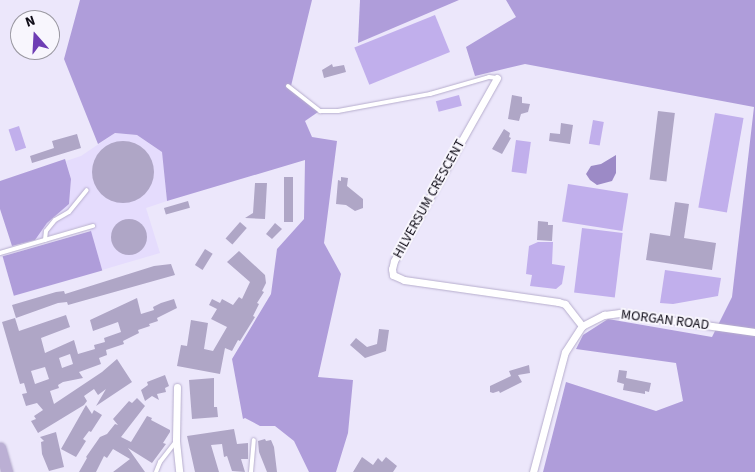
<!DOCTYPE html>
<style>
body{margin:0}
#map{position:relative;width:755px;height:472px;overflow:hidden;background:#ece7fb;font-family:"Source Sans 3",sans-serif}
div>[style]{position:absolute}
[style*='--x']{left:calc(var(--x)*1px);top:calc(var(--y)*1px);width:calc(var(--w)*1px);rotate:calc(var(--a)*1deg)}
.built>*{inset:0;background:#e5dcfd}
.green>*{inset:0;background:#c1afec;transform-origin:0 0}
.forest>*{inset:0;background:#af9dda;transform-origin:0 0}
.water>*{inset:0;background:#9c8ac6}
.building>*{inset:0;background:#afa6c6;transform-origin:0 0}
.round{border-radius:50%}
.roads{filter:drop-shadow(0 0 1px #b6adcd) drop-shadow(0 0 1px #b6adcd)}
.service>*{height:4px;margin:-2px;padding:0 2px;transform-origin:2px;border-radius:2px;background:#fff}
.minor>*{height:7px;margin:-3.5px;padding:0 3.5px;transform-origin:3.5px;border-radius:3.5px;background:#fff}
.primary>*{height:11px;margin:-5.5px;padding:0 5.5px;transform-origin:5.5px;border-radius:5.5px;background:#bbafd4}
span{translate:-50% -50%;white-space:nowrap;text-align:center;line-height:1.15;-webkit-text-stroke:4px #f8f6fd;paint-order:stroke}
.street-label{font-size:14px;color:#0e0b16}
.north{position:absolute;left:10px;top:10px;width:50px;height:50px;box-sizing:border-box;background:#f8f6fd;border:1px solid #9a98a1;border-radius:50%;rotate:341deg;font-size:14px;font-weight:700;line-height:20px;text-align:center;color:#0e0b16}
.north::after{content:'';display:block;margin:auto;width:18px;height:22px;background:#6e3db4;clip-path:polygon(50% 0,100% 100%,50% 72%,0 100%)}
</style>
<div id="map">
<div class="built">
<i style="clip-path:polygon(115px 133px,137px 135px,162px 152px,167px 201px,146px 208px,160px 253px,102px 270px,88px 224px,35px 240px,47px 223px,69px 204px,71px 179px,66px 161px,81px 156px)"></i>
</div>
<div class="green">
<i style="left:435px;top:15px;width:40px;height:87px;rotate:68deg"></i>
<i style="left:459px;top:95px;width:11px;height:24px;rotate:75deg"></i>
<i style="left:715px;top:113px;width:29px;height:96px;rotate:10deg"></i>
<i style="left:593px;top:120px;width:11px;height:24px;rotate:10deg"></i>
<i style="left:19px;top:126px;width:23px;height:11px;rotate:72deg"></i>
<i style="left:516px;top:140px;width:15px;height:32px;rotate:8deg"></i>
<i style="left:568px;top:184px;width:61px;height:38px;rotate:9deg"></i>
<i style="left:582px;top:228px;width:41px;height:65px;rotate:7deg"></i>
<i style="clip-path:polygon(538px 242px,553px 242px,552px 264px,565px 266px,562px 284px,556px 289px,530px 286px,532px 275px,526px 274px,529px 246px)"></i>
<i style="clip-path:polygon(665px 270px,721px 278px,718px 296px,673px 304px,660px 303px)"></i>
</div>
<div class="forest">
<i style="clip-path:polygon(80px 0,312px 0,291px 86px,321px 110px,305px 121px,312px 137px,337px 141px,324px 243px,341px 274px,318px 377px,353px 380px,348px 433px,336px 472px,309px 472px,294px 441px,275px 426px,260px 426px,245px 418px,243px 419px,232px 359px,271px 294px,277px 249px,304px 219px,305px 160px,167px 201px,162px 152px,137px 135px,115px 133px,98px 144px,64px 59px)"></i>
<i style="clip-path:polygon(360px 0,459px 0,358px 43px)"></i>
<i style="clip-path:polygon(506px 0,755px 0,755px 472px,543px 472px,566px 382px,656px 411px,683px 401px,676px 363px,576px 349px,583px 335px,608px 319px,712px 337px,732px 297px,754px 107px,525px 64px,475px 76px,466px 47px,516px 17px)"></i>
<i style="clip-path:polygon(65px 159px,71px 179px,69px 204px,47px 223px,35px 240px,12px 246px,0 209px,0 181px)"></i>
<i style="left:91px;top:231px;width:41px;height:92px;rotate:74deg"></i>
</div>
<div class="water">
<i style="clip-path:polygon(616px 155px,616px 173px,612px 181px,597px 185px,590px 180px,586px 174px,591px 166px,601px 164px)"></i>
</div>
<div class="building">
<i style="clip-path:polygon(332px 64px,333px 67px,344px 65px,346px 72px,324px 78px,322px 70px)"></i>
<i style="clip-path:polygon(512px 95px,522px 97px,522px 103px,530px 104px,528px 112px,521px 114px,519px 121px,508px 119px)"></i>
<i style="left:658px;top:111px;width:17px;height:69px;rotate:7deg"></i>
<i style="clip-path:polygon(561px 123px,573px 125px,570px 144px,549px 141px,550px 133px,560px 134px)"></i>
<i style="clip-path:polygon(504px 129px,510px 133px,509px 137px,511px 138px,502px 154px,492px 149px)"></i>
<i style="clip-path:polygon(77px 134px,81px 148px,32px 163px,30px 156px,54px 148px,52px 141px)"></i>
<i class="round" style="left:92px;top:141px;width:62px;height:62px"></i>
<i style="left:284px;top:177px;width:9px;height:45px"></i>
<i style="clip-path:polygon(341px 177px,348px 178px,347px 186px,363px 199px,363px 208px,355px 211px,346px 205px,336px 204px,338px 180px,341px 181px)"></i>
<i style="clip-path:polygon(255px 183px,267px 183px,265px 219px,245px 218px,253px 213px)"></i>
<i style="left:188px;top:201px;width:7px;height:25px;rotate:74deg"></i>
<i style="clip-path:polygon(675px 202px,689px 204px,684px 238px,716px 243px,712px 270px,646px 260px,650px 233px,670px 236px)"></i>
<i class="round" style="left:111px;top:219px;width:36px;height:36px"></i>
<i style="clip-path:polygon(538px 221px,548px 222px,548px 225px,553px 225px,552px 241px,537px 240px)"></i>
<i style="left:240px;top:222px;width:9px;height:22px;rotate:41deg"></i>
<i style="clip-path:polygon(275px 223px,282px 229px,272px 239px,266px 234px)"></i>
<i style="left:205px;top:249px;width:9px;height:19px;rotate:32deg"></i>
<i style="clip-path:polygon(239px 251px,265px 275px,266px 283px,262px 291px,264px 292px,257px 303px,259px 304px,253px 316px,255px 317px,240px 341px,238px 340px,232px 351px,225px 348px,220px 374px,177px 366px,181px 345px,187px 346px,191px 320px,208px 323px,204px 349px,213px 351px,227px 327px,211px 319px,217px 309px,209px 305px,212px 299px,220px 303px,222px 299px,233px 305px,239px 297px,242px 299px,250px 282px,227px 262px)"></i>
<i style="clip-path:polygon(171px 264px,175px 275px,68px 305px,67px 302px,58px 303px,16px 318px,12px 305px,56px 292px,64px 291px,65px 294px,154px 266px)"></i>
<i style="clip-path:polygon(evenodd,137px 298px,141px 314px,154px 310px,153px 307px,161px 303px,174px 299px,177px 308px,157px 318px,158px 321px,149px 324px,150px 326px,138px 330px,139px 333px,123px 341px,124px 344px,106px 350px,107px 355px,99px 358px,101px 364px,79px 372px,83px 378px,63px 382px,58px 385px,59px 388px,50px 391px,54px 404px,102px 372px,117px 359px,132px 382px,96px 406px,106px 389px,98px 395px,94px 389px,84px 396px,87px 401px,84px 405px,38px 433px,31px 421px,36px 419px,34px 416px,43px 410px,37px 403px,26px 406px,22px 394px,27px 393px,24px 383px,20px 384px,2px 322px,15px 318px,19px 331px,66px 315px,70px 327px,41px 338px,45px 353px,74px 340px,78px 354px,95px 349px,94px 345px,105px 342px,104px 338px,121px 332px,118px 322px,93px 331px,90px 320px,137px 298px,70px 354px,73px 364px,62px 368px,59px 358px,70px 354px,137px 298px,45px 367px,49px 379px,35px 384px,31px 371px,45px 367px)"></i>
<i style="clip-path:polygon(379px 329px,389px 330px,386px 351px,365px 358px,350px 345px,356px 338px,367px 347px,377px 344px)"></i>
<i style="clip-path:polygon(529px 365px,530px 373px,518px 375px,522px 382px,500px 393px,499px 391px,493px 393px,490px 392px,490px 386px,511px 376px,509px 371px)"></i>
<i style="clip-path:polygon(619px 370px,627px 371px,626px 378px,651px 383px,649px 392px,645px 391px,645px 394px,623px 390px,624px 384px,617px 382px)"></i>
<i style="clip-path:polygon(165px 375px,169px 386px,165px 388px,166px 392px,157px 394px,159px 400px,152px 396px,145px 401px,141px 390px,148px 385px,147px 382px)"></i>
<i style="clip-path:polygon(214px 378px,214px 407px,217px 407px,218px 417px,192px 419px,189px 380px)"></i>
<i style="clip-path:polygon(137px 398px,145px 406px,121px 437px,131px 442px,147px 416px,152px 418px,151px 420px,170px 430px,170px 432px,163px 443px,166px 444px,152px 463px,128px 448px,145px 472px,113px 472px,130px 459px,113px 449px,107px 458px,104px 456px,96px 472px,79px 472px,87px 458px,86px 457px,100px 437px,107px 434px,115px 424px,118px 425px,113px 419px,129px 401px,132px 403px)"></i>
<i style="clip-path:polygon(86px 405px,92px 414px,94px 410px,102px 415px,91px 432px,89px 431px,83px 439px,86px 441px,76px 457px,61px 449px)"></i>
<i style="clip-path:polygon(234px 429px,237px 444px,248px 443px,248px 459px,241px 459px,245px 472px,232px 471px,227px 456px,224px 457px,222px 444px,211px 445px,219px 472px,195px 472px,187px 436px)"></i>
<i style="clip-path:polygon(56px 432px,64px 467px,49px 471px,42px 454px,41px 442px,44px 441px,40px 437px)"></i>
<i style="clip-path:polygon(265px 439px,266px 441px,271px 440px,274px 447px,277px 472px,267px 472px,259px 452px,258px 441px)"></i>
<i style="clip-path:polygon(362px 457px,373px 465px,378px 458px,382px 462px,386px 457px,397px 466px,393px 472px,353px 472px)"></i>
</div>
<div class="roads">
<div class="service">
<i style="--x:288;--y:86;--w:41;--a:38"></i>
<i style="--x:320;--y:111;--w:18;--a:0"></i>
<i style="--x:338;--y:111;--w:94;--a:-10.5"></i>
<i style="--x:430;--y:94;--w:61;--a:-16.1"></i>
<i style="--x:489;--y:77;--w:8;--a:7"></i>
<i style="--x:45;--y:240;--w:9;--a:-84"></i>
<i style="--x:46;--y:231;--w:14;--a:-51"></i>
<i style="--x:55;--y:220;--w:16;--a:-30"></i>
<i style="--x:69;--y:212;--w:28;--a:-51"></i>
<i style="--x:0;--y:253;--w:97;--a:-16.2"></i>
<i style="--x:156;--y:472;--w:11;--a:-68"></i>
<i style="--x:160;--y:462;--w:24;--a:-52"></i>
<i style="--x:251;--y:472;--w:32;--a:-85"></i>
</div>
<div class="minor">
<i style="--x:497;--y:78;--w:210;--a:119.4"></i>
<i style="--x:394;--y:261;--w:8;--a:104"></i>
<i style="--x:392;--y:269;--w:6;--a:81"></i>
<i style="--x:393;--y:275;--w:12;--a:24"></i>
<i style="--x:404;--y:280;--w:156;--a:8.1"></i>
<i style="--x:558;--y:302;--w:7;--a:16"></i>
<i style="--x:565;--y:304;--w:28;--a:52"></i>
<i style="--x:177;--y:387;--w:54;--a:91.1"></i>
<i style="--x:176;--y:441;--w:31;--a:84"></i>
<i style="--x:533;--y:472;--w:124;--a:-75.1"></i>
<i style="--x:565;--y:352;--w:31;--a:-57"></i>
<i style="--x:582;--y:326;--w:25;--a:-27"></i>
<i style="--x:604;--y:315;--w:16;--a:-7"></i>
<i style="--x:620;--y:313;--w:136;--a:8"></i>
</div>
<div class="primary">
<i style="--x:0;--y:448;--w:25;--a:74"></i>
</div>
</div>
<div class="street-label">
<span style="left:429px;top:199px;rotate:-61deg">HILVERSUM CRESCENT</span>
<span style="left:665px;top:320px;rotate:7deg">MORGAN ROAD</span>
</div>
<div class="north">N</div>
</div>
